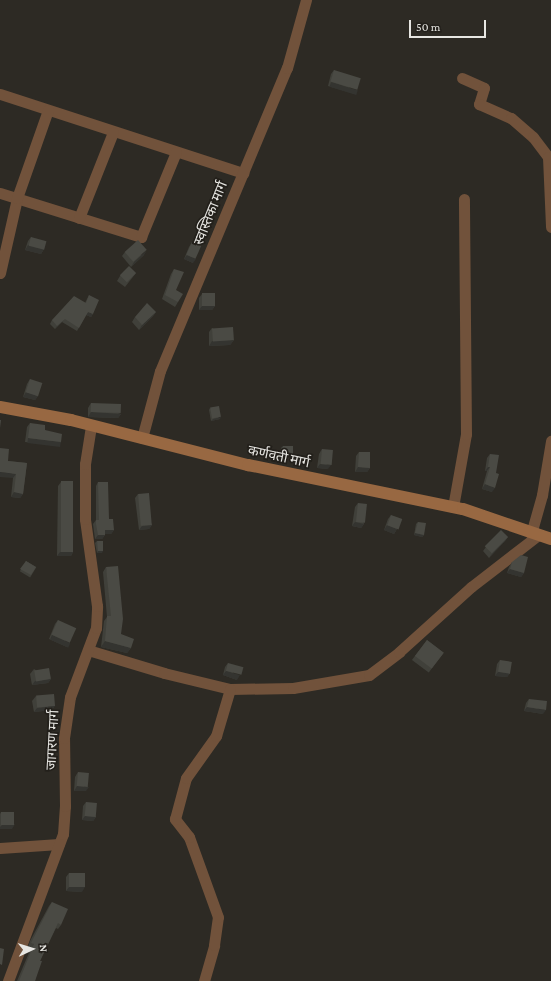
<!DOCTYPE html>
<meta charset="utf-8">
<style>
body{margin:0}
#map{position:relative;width:551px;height:981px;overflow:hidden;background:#2d2a24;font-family:"Crimson Pro","Noto Sans Devanagari",serif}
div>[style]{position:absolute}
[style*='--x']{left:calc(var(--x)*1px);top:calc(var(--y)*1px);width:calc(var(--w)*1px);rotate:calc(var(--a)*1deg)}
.street>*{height:11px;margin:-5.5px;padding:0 5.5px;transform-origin:5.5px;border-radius:5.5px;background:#71523b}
.secondary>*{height:12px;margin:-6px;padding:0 6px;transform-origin:6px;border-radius:6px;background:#986842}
.wall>*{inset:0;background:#40403a;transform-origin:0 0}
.shaded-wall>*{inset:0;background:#343430;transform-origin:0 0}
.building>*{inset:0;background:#4a4a44;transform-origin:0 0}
span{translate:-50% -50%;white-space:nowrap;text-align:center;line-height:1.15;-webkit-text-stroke:3.5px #23201b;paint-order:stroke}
.street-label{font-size:14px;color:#e7e6e2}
.north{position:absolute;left:12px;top:929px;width:40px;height:40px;-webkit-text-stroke:3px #23201b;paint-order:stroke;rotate:86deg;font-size:11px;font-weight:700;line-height:16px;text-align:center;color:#e7e6e2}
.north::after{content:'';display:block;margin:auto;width:14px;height:18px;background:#e7e6e2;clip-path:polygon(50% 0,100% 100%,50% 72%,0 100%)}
.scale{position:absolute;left:409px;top:20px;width:77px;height:18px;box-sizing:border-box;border:2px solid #e7e6e2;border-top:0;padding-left:5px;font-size:12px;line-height:14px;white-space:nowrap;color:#e7e6e2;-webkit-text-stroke:3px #23201b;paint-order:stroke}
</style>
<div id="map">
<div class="street">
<i style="--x:462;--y:78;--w:24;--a:24"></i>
<i style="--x:484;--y:88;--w:17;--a:107"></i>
<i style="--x:479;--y:104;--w:35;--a:24"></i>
<i style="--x:511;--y:118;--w:29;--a:41"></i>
<i style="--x:533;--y:137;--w:25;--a:53"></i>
<i style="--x:548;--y:157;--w:70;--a:87.5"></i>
<i style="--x:0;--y:94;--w:256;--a:18"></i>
<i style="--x:0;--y:193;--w:148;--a:17.3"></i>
<i style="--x:141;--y:237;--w:92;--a:-67.6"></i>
<i style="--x:79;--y:218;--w:92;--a:-68.4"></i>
<i style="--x:0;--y:273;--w:77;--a:-77.2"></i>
<i style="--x:17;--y:198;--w:93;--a:-70.6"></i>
<i style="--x:142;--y:438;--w:69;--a:-75"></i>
<i style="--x:160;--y:371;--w:329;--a:-67.3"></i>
<i style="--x:287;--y:68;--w:71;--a:-74.4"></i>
<i style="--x:453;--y:507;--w:74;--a:-79.9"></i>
<i style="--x:466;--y:434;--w:235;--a:-90.5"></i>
<i style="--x:531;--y:534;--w:41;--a:-74.2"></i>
<i style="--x:542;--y:495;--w:55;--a:-80.5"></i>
<i style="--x:88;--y:650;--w:79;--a:16.8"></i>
<i style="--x:164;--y:673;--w:68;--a:13.6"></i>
<i style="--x:230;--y:689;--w:63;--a:-0.9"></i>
<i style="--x:293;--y:688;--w:77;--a:-9.7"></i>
<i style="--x:369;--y:675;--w:38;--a:-37"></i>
<i style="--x:399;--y:652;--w:97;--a:-42.1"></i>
<i style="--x:471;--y:587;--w:83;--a:-37.7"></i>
<i style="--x:0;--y:848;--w:59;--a:-3.9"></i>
<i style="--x:8;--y:981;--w:157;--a:-69.5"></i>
<i style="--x:63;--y:834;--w:28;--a:-86"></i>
<i style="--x:65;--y:806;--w:68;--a:-90.8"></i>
<i style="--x:64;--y:738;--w:41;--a:-81.7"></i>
<i style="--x:70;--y:697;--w:74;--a:-69.4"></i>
<i style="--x:96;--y:628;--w:22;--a:-87"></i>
<i style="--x:97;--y:606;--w:88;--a:-97.9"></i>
<i style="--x:85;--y:519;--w:55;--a:-90"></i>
<i style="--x:85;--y:464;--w:39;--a:-81"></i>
<i style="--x:204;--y:981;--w:37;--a:-74"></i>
<i style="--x:214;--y:945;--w:28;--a:-82"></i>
<i style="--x:218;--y:917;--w:85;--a:-109.9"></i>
<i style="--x:189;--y:837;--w:23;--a:-128"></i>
<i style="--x:175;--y:819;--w:42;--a:-75"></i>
<i style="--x:186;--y:778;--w:52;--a:-54.5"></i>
<i style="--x:216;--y:736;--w:49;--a:-73.4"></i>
</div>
<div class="secondary">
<i style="--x:0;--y:407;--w:72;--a:10.4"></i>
<i style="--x:71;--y:420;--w:183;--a:14.3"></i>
<i style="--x:248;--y:465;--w:219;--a:11.6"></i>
<i style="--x:463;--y:509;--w:93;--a:18.8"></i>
</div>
<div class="wall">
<i style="clip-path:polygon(334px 70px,355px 94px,328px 86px,331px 74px)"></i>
<i style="clip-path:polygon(31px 237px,44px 249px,41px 254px,25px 250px,28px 241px)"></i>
<i style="clip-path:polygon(192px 242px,193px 263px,184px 259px,189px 247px)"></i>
<i style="clip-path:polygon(125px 252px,144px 255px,131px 267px,122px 256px)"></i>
<i style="clip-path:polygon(174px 269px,176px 290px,178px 302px,175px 307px,162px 299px,171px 274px)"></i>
<i style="clip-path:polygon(136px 273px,125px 287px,117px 281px,120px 276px)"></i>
<i style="clip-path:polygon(202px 294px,215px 306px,212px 310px,199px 310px,199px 298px)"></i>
<i style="clip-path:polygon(89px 295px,93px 314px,91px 317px,86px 315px,77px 331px,62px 322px,55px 329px,50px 324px,52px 320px,85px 303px)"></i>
<i style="clip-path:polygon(156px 312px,153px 316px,139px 330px,132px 322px,135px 317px)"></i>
<i style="clip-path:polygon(212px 328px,234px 340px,230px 345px,209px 346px,209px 332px)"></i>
<i style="clip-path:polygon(30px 379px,38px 396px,35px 400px,23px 397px,27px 384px)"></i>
<i style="clip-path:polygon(91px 403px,121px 414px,118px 418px,88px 417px,88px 408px)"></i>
<i style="clip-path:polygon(210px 408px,220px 419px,211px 421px,209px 410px)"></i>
<i style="clip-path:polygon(30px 423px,45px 430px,61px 442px,58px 446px,25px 442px,27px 427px)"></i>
<i style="clip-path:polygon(283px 446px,291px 457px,280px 456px,281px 448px)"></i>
<i style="clip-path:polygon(322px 449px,328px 469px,317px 468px,319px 454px)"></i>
<i style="clip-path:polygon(359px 452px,370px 468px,367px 472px,355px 472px,356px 456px)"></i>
<i style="clip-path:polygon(490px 454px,492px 492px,482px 489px,487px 471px,485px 471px,487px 458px)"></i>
<i style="clip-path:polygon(8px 461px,27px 463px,23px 494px,20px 498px,11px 497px,13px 478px)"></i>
<i style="clip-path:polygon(61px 482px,73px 552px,71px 556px,57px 556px,58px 486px)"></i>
<i style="clip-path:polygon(98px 482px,109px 519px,114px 530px,111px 534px,105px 534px,105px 535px,102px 539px,95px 539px,93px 524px,96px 520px,96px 486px)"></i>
<i style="clip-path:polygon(138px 494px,152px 525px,149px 529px,139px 530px,135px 498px)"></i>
<i style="clip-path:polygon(358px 503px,364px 524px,361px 528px,352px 526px,355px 507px)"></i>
<i style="clip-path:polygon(391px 515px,397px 529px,394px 534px,384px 530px,388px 519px)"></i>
<i style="clip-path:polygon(418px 522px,424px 535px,422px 537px,414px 535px,416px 524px)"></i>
<i style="clip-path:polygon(508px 537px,505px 541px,489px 558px,483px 551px,486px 547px)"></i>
<i style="clip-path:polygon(97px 541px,102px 553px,97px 553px,95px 543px)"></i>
<i style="left:26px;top:561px;width:12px;height:12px;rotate:31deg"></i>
<i style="clip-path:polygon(512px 562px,524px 573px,521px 577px,507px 573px,509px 567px)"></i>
<i style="clip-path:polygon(106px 567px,121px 634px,131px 648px,127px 653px,101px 647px,104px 621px,107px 617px,103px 572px)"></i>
<i style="clip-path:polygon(58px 620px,67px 647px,49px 639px,55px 624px)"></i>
<i style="left:427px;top:640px;width:21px;height:25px;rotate:37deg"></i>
<i style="clip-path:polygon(500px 660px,510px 673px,507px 677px,495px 676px,497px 664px)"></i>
<i style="clip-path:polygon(228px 663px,237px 680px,223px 675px,225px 667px)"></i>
<i style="clip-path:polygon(34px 669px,51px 679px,48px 683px,32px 685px,30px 674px)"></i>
<i style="clip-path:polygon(36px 696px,52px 710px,34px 712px,32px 701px)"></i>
<i style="clip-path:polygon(529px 699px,543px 714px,524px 711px,526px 703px)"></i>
<i style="clip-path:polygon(78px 772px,86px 791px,74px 791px,75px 777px)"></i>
<i style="clip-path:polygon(86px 802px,96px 817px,93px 821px,82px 820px,83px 806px)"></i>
<i style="clip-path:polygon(1px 812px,12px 829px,0 829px,0 814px)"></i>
<i style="clip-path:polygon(69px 873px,82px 892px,66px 891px,66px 877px)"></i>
<i style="clip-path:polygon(52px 902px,61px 925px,58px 929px,56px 928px,40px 961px,35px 981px,17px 981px,31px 948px,28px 947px,30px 941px,49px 906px)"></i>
</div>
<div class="shaded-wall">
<i style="left:331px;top:82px;width:28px;height:5px;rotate:17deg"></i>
<i style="clip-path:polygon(28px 245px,44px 249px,41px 254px,25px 250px)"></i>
<i style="clip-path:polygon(147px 250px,144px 255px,131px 267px,134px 262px)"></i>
<i style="clip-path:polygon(187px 255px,196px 259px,193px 263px,184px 259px)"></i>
<i style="clip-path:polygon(202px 306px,215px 306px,212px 310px,199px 310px)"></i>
<i style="clip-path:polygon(88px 312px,93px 314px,91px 317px,86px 315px)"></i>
<i style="clip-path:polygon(156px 312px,153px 316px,139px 330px,142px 325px)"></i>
<i style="clip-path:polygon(65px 319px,55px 329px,57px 326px)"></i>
<i style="clip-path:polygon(234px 340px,230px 345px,209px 346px,212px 341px)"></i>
<i style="clip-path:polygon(26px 392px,38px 396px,35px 400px,23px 397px)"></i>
<i style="clip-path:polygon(91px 412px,121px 414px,118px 418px,88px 417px)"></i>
<i style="clip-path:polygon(221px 417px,220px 419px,211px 421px,213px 419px)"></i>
<i style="left:28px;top:438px;width:33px;height:5px;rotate:7deg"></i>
<i style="clip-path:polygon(282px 454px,293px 455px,291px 457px,280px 456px)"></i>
<i style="clip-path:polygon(320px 464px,331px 465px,328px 469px,317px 468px)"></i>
<i style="clip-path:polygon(358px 467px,370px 468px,367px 472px,355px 472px)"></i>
<i style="clip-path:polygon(488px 467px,490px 467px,487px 471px,485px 471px)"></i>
<i style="clip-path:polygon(0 472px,16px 474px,13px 478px,0 477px)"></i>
<i style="clip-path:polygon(485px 484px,495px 488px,492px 492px,482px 489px)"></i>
<i style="clip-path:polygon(14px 492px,23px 494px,20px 498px,11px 497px)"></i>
<i style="clip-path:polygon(355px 522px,364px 524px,361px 528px,352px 526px)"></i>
<i style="clip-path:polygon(152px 525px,149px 529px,139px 530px,142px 526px)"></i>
<i style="clip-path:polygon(387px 525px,397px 529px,394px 534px,384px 530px)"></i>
<i style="clip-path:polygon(105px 530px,114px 530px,111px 534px,102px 534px)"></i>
<i style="clip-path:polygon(415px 533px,424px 535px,422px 537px,414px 535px)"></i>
<i style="clip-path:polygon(98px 535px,105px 535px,102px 539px,95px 539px)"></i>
<i style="clip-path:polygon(508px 537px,505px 541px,489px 558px,492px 554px)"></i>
<i style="clip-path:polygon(98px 551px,103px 551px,102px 553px,97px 553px)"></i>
<i style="clip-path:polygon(60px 552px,73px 552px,71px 556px,57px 556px)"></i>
<i style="clip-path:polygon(510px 569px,524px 573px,521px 577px,507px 573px)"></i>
<i style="left:52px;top:635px;width:20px;height:5px;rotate:24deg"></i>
<i style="clip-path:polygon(105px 641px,131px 648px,127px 653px,101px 647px)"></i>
<i style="clip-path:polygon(226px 671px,240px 675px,237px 680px,223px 675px)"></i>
<i style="clip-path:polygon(498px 672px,510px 673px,507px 677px,495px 676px)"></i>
<i style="clip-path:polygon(51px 679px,48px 683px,32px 685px,35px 681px)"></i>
<i style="clip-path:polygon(55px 706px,52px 710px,34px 712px,37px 708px)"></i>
<i style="clip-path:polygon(527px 707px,546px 710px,543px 714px,524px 711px)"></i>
<i style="clip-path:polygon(77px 786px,89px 787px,86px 791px,74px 791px)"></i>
<i style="clip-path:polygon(85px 816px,96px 817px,93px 821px,82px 820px)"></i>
<i style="clip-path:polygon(15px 824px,12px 829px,0 829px,0 827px,2px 825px)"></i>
<i style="clip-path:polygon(69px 887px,85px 887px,82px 892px,66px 891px)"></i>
</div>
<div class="building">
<i style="left:334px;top:70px;width:28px;height:12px;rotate:17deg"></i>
<i style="left:31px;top:237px;width:16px;height:9px;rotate:15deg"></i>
<i style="left:138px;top:240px;width:13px;height:18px;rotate:48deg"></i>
<i style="left:192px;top:242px;width:10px;height:14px;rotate:24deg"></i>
<i style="left:129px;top:266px;width:10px;height:13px;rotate:45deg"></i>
<i style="clip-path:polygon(174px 269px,184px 272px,176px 290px,183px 294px,178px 302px,165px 295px)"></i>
<i style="left:215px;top:293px;width:13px;height:13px;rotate:90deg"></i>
<i style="clip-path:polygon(89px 295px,99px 300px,93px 314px,88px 312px,79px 328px,65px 319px,57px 326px,52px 320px,74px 296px,86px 303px)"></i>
<i style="clip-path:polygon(147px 303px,156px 312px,142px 325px,135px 317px)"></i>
<i style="left:233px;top:327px;width:13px;height:21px;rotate:86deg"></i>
<i style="left:30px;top:379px;width:13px;height:14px;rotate:18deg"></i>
<i style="left:91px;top:403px;width:30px;height:9px;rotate:2deg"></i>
<i style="left:219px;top:406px;width:11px;height:9px;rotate:80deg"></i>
<i style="clip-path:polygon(0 420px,1px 420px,0 428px)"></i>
<i style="clip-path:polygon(30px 423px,45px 425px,45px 430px,62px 434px,61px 442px,28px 438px)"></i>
<i style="clip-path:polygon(283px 446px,293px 446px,293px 455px,282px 454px)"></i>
<i style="clip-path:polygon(0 448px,9px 449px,8px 461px,27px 463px,23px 494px,14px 492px,16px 474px,0 472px)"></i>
<i style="left:322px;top:449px;width:11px;height:15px;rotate:5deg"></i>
<i style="clip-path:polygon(359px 452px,370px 452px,370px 468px,358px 467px)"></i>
<i style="clip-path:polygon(490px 454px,499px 455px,496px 473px,499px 474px,495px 488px,485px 484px,490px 467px,488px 467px)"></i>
<i style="left:73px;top:481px;width:71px;height:12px;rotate:90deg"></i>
<i style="clip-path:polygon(98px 482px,108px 482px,109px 519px,113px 519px,114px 530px,105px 530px,105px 535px,98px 535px,96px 524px,96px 520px,99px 520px)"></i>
<i style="left:149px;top:493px;width:32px;height:11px;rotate:85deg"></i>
<i style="left:358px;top:503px;width:9px;height:19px;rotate:6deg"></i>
<i style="left:391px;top:515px;width:12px;height:11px;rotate:20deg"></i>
<i style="clip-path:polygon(418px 522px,426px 523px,424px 535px,415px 533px)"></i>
<i style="left:501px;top:530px;width:10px;height:23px;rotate:45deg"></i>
<i style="clip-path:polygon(97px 541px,103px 541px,103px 551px,98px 551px)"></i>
<i style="clip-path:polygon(521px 555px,528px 557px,524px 573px,510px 569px,512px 562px)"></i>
<i style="clip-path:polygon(26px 561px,36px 567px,31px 575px,20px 569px)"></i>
<i style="clip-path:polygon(118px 566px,123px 619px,121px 634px,134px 639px,131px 648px,105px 641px,107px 616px,111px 616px,106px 567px)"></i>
<i style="left:58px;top:620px;width:20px;height:16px;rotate:24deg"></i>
<i style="left:427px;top:640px;width:21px;height:20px;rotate:37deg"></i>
<i style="left:500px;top:660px;width:12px;height:12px;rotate:9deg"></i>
<i style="left:228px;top:663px;width:16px;height:8px;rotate:15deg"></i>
<i style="left:49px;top:668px;width:11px;height:15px;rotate:80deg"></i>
<i style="left:54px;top:694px;width:12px;height:18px;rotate:85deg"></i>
<i style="clip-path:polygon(529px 699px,547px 701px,546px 710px,527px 707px)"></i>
<i style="left:78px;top:772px;width:11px;height:14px;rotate:5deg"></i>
<i style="left:86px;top:802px;width:11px;height:14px;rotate:5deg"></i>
<i style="left:1px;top:812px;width:13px;height:13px"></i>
<i style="left:69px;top:873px;width:16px;height:14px"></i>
<i style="clip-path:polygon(52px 902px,68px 909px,61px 925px,58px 923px,40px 961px,42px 961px,35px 981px,19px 981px,34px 944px,31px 943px,34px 937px)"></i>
<i style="clip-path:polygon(0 948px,4px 949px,2px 965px,0 964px)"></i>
</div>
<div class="street-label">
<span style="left:210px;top:213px;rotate:-68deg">स्वस्तिका मार्ग</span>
<span style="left:279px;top:456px;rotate:12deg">कर्णवती मार्ग</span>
<span style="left:52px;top:740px;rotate:-87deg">जागरण मार्ग</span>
</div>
<div class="north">N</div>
<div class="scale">50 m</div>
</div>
